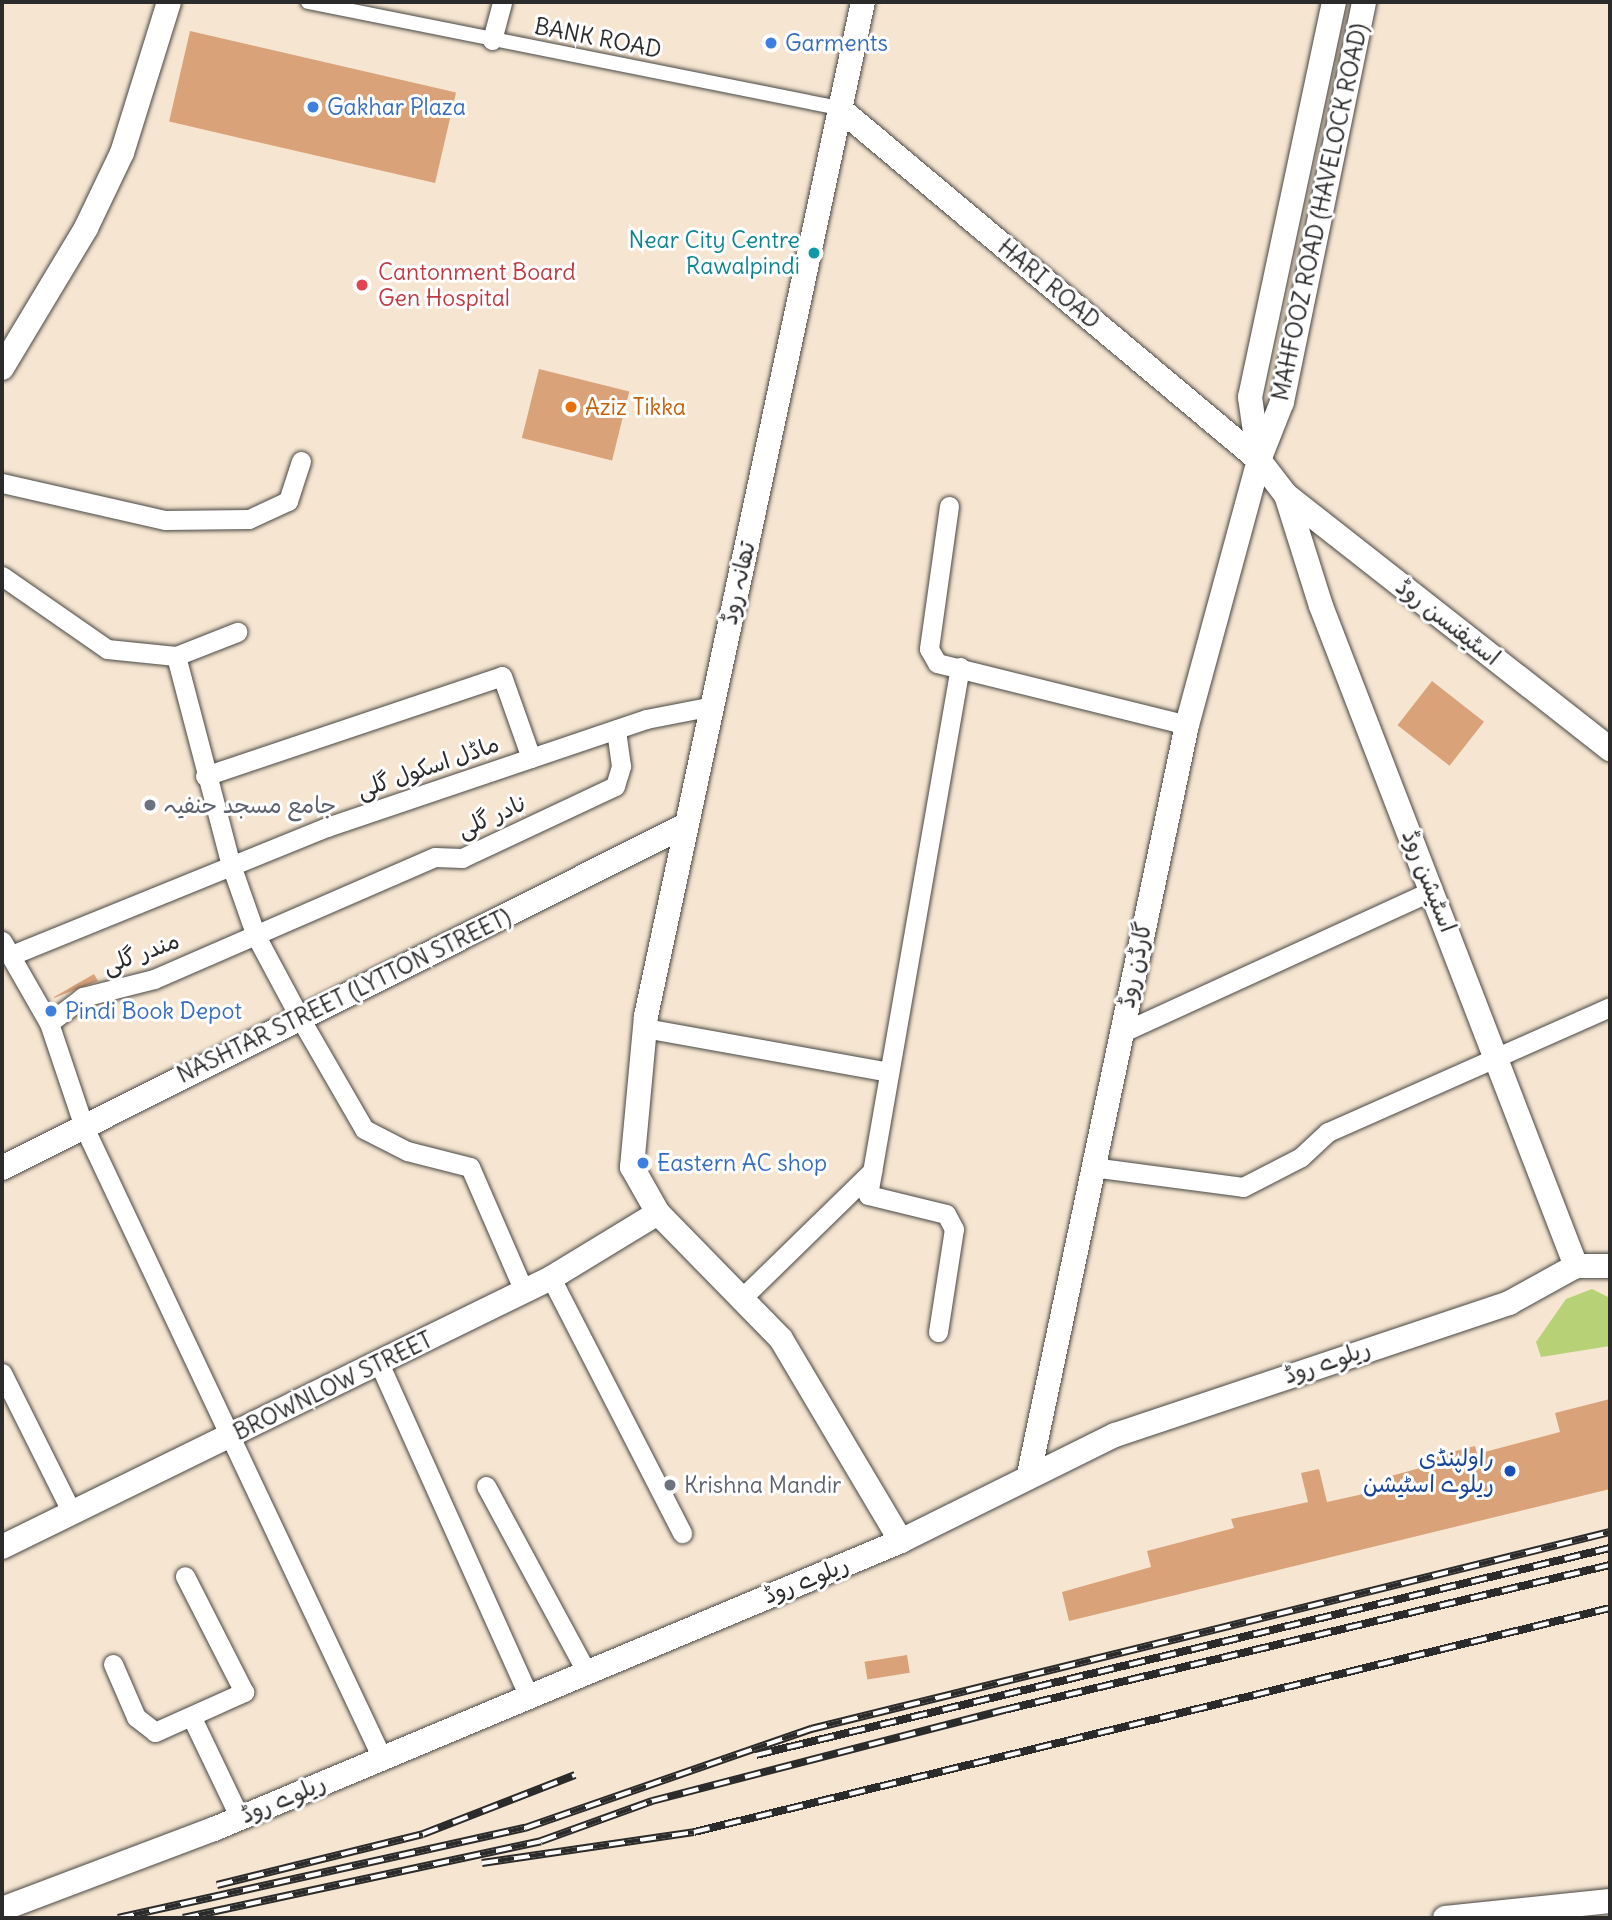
<!DOCTYPE html>
<meta charset="utf-8">
<style>
body{margin:0}
#map{position:relative;width:1612px;height:1920px;overflow:hidden;background:#f6e6d1;font-family:Delius,"Playpen Sans Arabic",sans-serif}
div>[style]{position:absolute}
[style*='--x']{left:calc(var(--x)*1px);top:calc(var(--y)*1px);width:calc(var(--w)*1px);rotate:calc(var(--a)*1deg)}
.green>*{inset:0;background:#b7d177}
.building>*{inset:0;background:#daa279;transform-origin:0 0}
.roads{filter:drop-shadow(0 0 2px #494744) drop-shadow(0 0 2px #494744)}
.pedestrian>*{height:14px;margin:-7px;padding:0 7px;transform-origin:7px;border-radius:7px;background:#fff}
.minor>*{height:19px;margin:-9.5px;padding:0 9.5px;transform-origin:9.5px;border-radius:9.5px;background:#fff}
.tertiary>*{height:24px;margin:-12px;padding:0 12px;transform-origin:12px;border-radius:12px;background:#fff}
.rail>*{height:8px;margin-top:-4px;transform-origin:0;background:repeating-linear-gradient(90deg,#fff 0 16px,#2b2b2b 0 32px);box-sizing:border-box;border-block:2px solid #2b2b2b}
.dots>*{width:19px;height:19px;translate:-50% -50%;box-sizing:border-box;border:4px solid #fff;border-radius:50%}
span{translate:-50% -50%;white-space:nowrap;text-align:center;line-height:1.15;-webkit-text-stroke:6px #fff;paint-order:stroke}
.street-label{font-size:23px;color:#2b2b2b}
.shop-label{font-size:23px;color:#366cbe}
.left{translate:0 -50%;text-align:left}
.culture-label{font-size:23px;color:#0d838f}
.right{translate:-100% -50%;text-align:right}
.health-label{font-size:23px;color:#be3a42}
.food-label{font-size:23px;color:#c56008}
.worship-label{font-size:23px;color:#5b616d}
.transit-label{font-size:23px;color:#164399}
.frame{position:absolute;inset:0;border:4px solid #2b2b2b;pointer-events:none}
</style>
<div id="map">
<div class="green">
<i style="clip-path:polygon(1592px 1289px,1610px 1298px,1610px 1346px,1541px 1357px,1536px 1342px,1566px 1299px)"></i>
</div>
<div class="building">
<i style="left:190px;top:31px;width:273px;height:93px;rotate:13deg"></i>
<i style="left:539px;top:369px;width:93px;height:71px;rotate:14deg"></i>
<i style="left:1432px;top:681px;width:66px;height:56px;rotate:38deg"></i>
<i style="clip-path:polygon(94px 974px,98px 981px,54px 998px,54px 997px)"></i>
<i style="clip-path:polygon(1610px 1399px,1610px 1489px,1069px 1621px,1062px 1592px,1151px 1567px,1147px 1551px,1234px 1528px,1231px 1519px,1308px 1502px,1301px 1473px,1319px 1469px,1327px 1502px,1386px 1489px,1384px 1478px,1434px 1464px,1433px 1457px,1475px 1446px,1477px 1454px,1560px 1432px,1555px 1413px)"></i>
<i style="left:907px;top:1655px;width:18px;height:43px;rotate:81deg"></i>
</div>
<div class="roads">
<div class="pedestrian">
<i style="--x:308;--y:2;--w:541;--a:11.29"></i>
</div>
<div class="minor">
<i style="--x:492;--y:40;--w:39;--a:-75"></i>
<i style="--x:2;--y:483;--w:167;--a:12.8"></i>
<i style="--x:165;--y:520;--w:84;--a:-0.7"></i>
<i style="--x:249;--y:519;--w:43;--a:-24.8"></i>
<i style="--x:288;--y:501;--w:42;--a:-72"></i>
<i style="--x:949;--y:506;--w:144;--a:98"></i>
<i style="--x:929;--y:649;--w:16;--a:60"></i>
<i style="--x:937;--y:663;--w:258;--a:13.9"></i>
<i style="--x:2;--y:576;--w:128;--a:34.8"></i>
<i style="--x:107;--y:649;--w:69;--a:5.8"></i>
<i style="--x:176;--y:656;--w:66;--a:-21.5"></i>
<i style="--x:176;--y:656;--w:216;--a:75.3"></i>
<i style="--x:231;--y:865;--w:75;--a:70.6"></i>
<i style="--x:256;--y:936;--w:93;--a:61.8"></i>
<i style="--x:300;--y:1018;--w:128;--a:60"></i>
<i style="--x:364;--y:1129;--w:48;--a:27.1"></i>
<i style="--x:407;--y:1151;--w:65;--a:14.3"></i>
<i style="--x:470;--y:1167;--w:135;--a:66.5"></i>
<i style="--x:205;--y:776;--w:313;--a:-18.6"></i>
<i style="--x:502;--y:676;--w:87;--a:70.5"></i>
<i style="--x:2;--y:941;--w:95;--a:60.2"></i>
<i style="--x:49;--y:1023;--w:110;--a:71.4"></i>
<i style="--x:84;--y:1127;--w:698;--a:64.72"></i>
<i style="--x:14;--y:954;--w:338;--a:-22.1"></i>
<i style="--x:327;--y:827;--w:337;--a:-18.7"></i>
<i style="--x:646;--y:719;--w:63;--a:-11"></i>
<i style="--x:49;--y:1023;--w:43;--a:-37.4"></i>
<i style="--x:83;--y:997;--w:73;--a:-14.2"></i>
<i style="--x:154;--y:979;--w:306;--a:-23.5"></i>
<i style="--x:435;--y:857;--w:27;--a:2"></i>
<i style="--x:462;--y:858;--w:169;--a:-25.2"></i>
<i style="--x:615;--y:786;--w:21;--a:-73"></i>
<i style="--x:621;--y:766;--w:37;--a:-98"></i>
<i style="--x:645;--y:1028;--w:248;--a:10.2"></i>
<i style="--x:1121;--y:1033;--w:343;--a:-24.6"></i>
<i style="--x:1092;--y:1167;--w:152;--a:7.5"></i>
<i style="--x:1243;--y:1187;--w:65;--a:-27.3"></i>
<i style="--x:1301;--y:1157;--w:37;--a:-43"></i>
<i style="--x:1328;--y:1132;--w:308;--a:-23.9"></i>
<i style="--x:551;--y:1278;--w:287;--a:62.8"></i>
<i style="--x:742;--y:1298;--w:182;--a:-44.3"></i>
<i style="--x:938;--y:1332;--w:104;--a:-81.2"></i>
<i style="--x:954;--y:1229;--w:17;--a:-118"></i>
<i style="--x:946;--y:1214;--w:80;--a:-166.3"></i>
<i style="--x:868;--y:1195;--w:536;--a:-80.12"></i>
<i style="--x:379;--y:1363;--w:364;--a:65.8"></i>
<i style="--x:2;--y:1373;--w:157;--a:63.4"></i>
<i style="--x:486;--y:1486;--w:210;--a:61.6"></i>
<i style="--x:113;--y:1664;--w:58;--a:66.5"></i>
<i style="--x:136;--y:1717;--w:24;--a:38"></i>
<i style="--x:155;--y:1732;--w:98;--a:-24.2"></i>
<i style="--x:244;--y:1692;--w:130;--a:-117"></i>
<i style="--x:192;--y:1718;--w:111;--a:64.4"></i>
</div>
<div class="tertiary">
<i style="--x:863;--y:2;--w:1037;--a:102.08"></i>
<i style="--x:646;--y:1016;--w:152;--a:95.3"></i>
<i style="--x:632;--y:1167;--w:53;--a:60.5"></i>
<i style="--x:658;--y:1213;--w:176;--a:45.7"></i>
<i style="--x:781;--y:1339;--w:235;--a:59.3"></i>
<i style="--x:1334;--y:2;--w:404;--a:102"></i>
<i style="--x:1250;--y:397;--w:64;--a:81.9"></i>
<i style="--x:1259;--y:460;--w:44;--a:52.4"></i>
<i style="--x:1286;--y:495;--w:412;--a:38.1"></i>
<i style="--x:839;--y:108;--w:548;--a:39.97"></i>
<i style="--x:2;--y:368;--w:163;--a:-59"></i>
<i style="--x:86;--y:228;--w:83;--a:-64.4"></i>
<i style="--x:122;--y:153;--w:158;--a:-72.7"></i>
<i style="--x:1286;--y:495;--w:116;--a:72.5"></i>
<i style="--x:1321;--y:606;--w:708;--a:68.88"></i>
<i style="--x:2;--y:1168;--w:765;--a:-26.63"></i>
<i style="--x:1029;--y:1474;--w:765;--a:-78.09"></i>
<i style="--x:1187;--y:725;--w:275;--a:-74.8"></i>
<i style="--x:1259;--y:460;--w:62;--a:-68.4"></i>
<i style="--x:1282;--y:402;--w:408;--a:-78.4"></i>
<i style="--x:2;--y:1547;--w:611;--a:-26.1"></i>
<i style="--x:551;--y:1278;--w:125;--a:-31.3"></i>
<i style="--x:2;--y:1909;--w:227;--a:-20.7"></i>
<i style="--x:214;--y:1829;--w:745;--a:-22.74"></i>
<i style="--x:901;--y:1541;--w:239;--a:-26.4"></i>
<i style="--x:1115;--y:1435;--w:416;--a:-18.5"></i>
<i style="--x:1509;--y:1303;--w:77;--a:-28.9"></i>
<i style="--x:1576;--y:1266;--w:34;--a:0"></i>
<i style="--x:1445;--y:1918;--w:166;--a:-5.9"></i>
</div>
</div>
<div class="rail">
<i style="--x:756;--y:1755;--w:879;--a:-13.63"></i>
<i style="--x:482;--y:1863;--w:214;--a:-8.3"></i>
<i style="--x:694;--y:1832;--w:943;--a:-13.74"></i>
<i style="--x:217;--y:1885;--w:212;--a:-13.9"></i>
<i style="--x:423;--y:1834;--w:163;--a:-21.2"></i>
<i style="--x:118;--y:1918;--w:417;--a:-12.5"></i>
<i style="--x:525;--y:1828;--w:303;--a:-19.1"></i>
<i style="--x:811;--y:1729;--w:823;--a:-13.85"></i>
<i style="--x:183;--y:1918;--w:366;--a:-12.1"></i>
<i style="--x:541;--y:1841;--w:118;--a:-19.8"></i>
<i style="--x:652;--y:1801;--w:364;--a:-14.5"></i>
<i style="--x:1004;--y:1710;--w:623;--a:-13.46"></i>
</div>
<div class="dots">
<i style="left:771px;top:43px;background:#3f7fe0"></i>
<i style="left:313px;top:107px;background:#3f7fe0"></i>
<i style="left:814px;top:253px;background:#0f9aa8"></i>
<i style="left:362px;top:285px;background:#e0444e"></i>
<i style="left:571px;top:407px;background:#e8710a"></i>
<i style="left:150px;top:805px;background:#6b7280"></i>
<i style="left:51px;top:1011px;background:#3f7fe0"></i>
<i style="left:643px;top:1163px;background:#3f7fe0"></i>
<i style="left:1510px;top:1471px;background:#1a4fb4"></i>
<i style="left:670px;top:1485px;background:#6b7280"></i>
</div>
<div class="street-label">
<span style="left:598px;top:38px;rotate:11deg">BANK ROAD</span>
<span style="left:1320px;top:212px;rotate:-78deg">MAHFOOZ ROAD (HAVELOCK ROAD)</span>
<span style="left:1049px;top:284px;rotate:40deg">HARI ROAD</span>
<span style="left:738px;top:583px;rotate:-77deg">تھانہ روڈ</span>
<span style="left:1448px;top:622px;rotate:38deg">اسٹیفنسن روڈ</span>
<span style="left:428px;top:767px;rotate:-19deg">ماڈل اسکول گلی</span>
<span style="left:492px;top:816px;rotate:-24deg">نادر گلی</span>
<span style="left:1429px;top:881px;rotate:68deg">اسٹیشن روڈ</span>
<span style="left:141px;top:953px;rotate:-20deg">مندر گلی</span>
<span style="left:1135px;top:965px;rotate:-78deg">گارڈن روڈ</span>
<span style="left:344px;top:996px;rotate:-26deg">NASHTAR STREET (LYTTON STREET)</span>
<span style="left:1327px;top:1362px;rotate:-19deg">ریلوے روڈ</span>
<span style="left:333px;top:1386px;rotate:-26deg">BROWNLOW STREET</span>
<span style="left:806px;top:1580px;rotate:-22deg">ریلوے روڈ</span>
<span style="left:283px;top:1799px;rotate:-23deg">ریلوے روڈ</span>
</div>
<div class="shop-label">
<span class="left" style="left:785px;top:43px">Garments</span>
<span class="left" style="left:327px;top:107px">Gakhar Plaza</span>
<span class="left" style="left:65px;top:1011px">Pindi Book Depot</span>
<span class="left" style="left:657px;top:1163px">Eastern AC shop</span>
</div>
<div class="culture-label">
<span class="right" style="left:800px;top:253px">Near City Centre<br>Rawalpindi</span>
</div>
<div class="health-label">
<span class="left" style="left:378px;top:285px">Cantonment Board<br>Gen Hospital</span>
</div>
<div class="food-label">
<span class="left" style="left:585px;top:407px">Aziz Tikka</span>
</div>
<div class="worship-label">
<span class="left" style="left:164px;top:805px">جامع مسجد حنفیہ</span>
<span class="left" style="left:684px;top:1485px">Krishna Mandir</span>
</div>
<div class="transit-label">
<span class="right" style="left:1494px;top:1471px">راولپنڈی<br>ریلوے اسٹیشن</span>
</div>
<div class="frame"></div>
</div>
